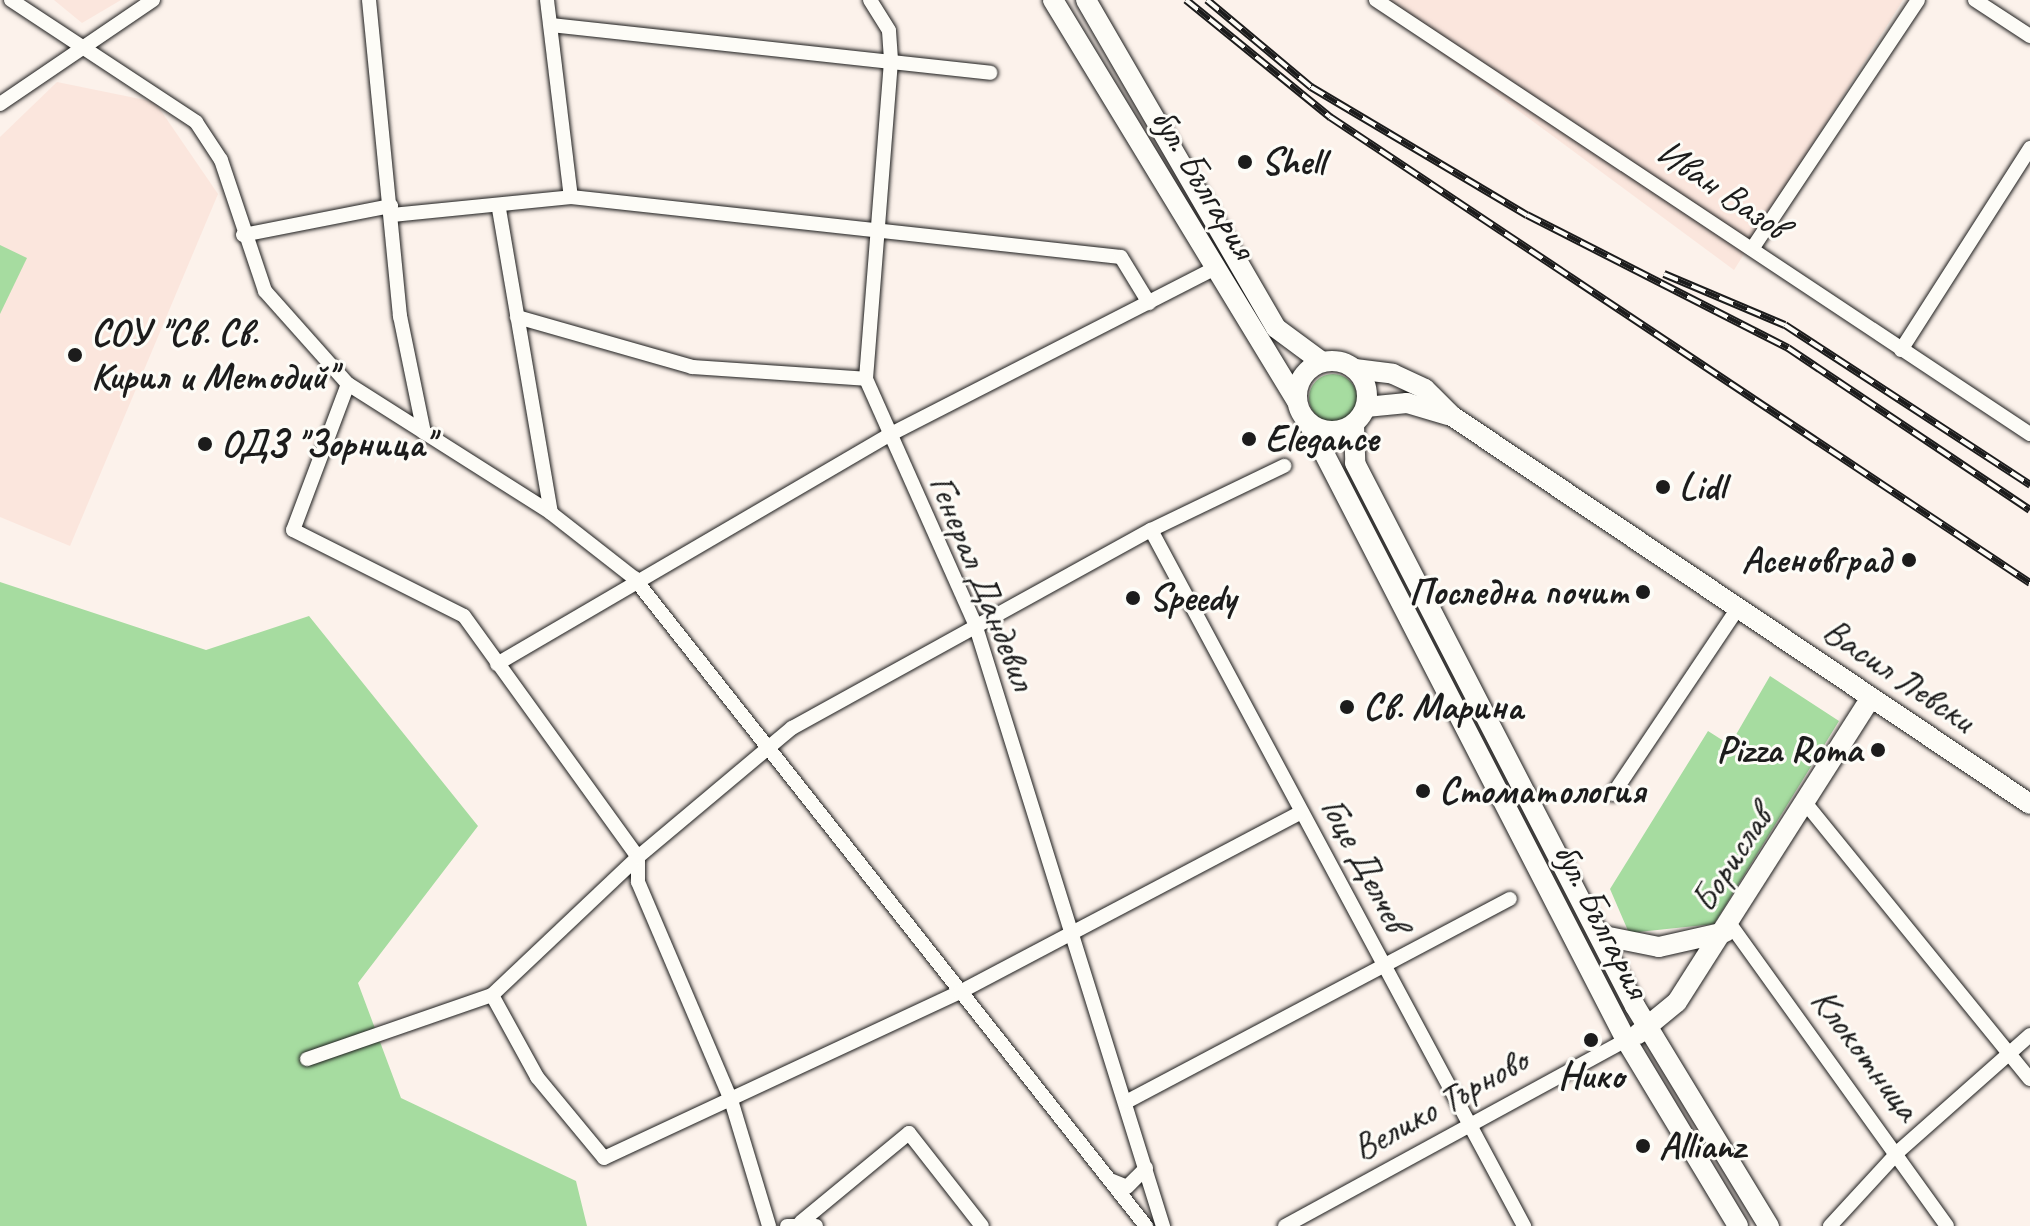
<!DOCTYPE html>
<meta charset="utf-8">
<style>
body{margin:0}
#map{position:relative;width:2030px;height:1226px;overflow:hidden;background:#fcf2eb;font-family:Caveat,sans-serif}
div>[style]{position:absolute}
[style*='--x']{left:calc(var(--x)*1px);top:calc(var(--y)*1px);width:calc(var(--w)*1px);rotate:calc(var(--a)*1deg)}
.built>*{inset:0;background:#fbe6dd}
.green>*{inset:0;background:#a6dca0}
.round{border-radius:50%}
.roads{filter:drop-shadow(0 0 2px #1c1c1c) drop-shadow(0 0 2px #1c1c1c)}
.street>*{height:14px;margin:-7px;padding:0 7px;transform-origin:7px;border-radius:7px;background:#fdfcf7}
.secondary>*{height:20px;margin:-10px;padding:0 10px;transform-origin:10px;border-radius:10px;background:#fdfcf7}
.secondary>.ring{margin:-10px;padding:0;box-sizing:content-box;background:none;border:20px solid #fdfcf7;border-radius:50%}
.rail>*{height:8px;margin-top:-4px;transform-origin:0;background:repeating-linear-gradient(90deg,#fdfcf7 0 15px,#1c1c1c 0 30px);box-sizing:border-box;border-block:2px solid #1c1c1c}
.dots>*{width:22px;height:22px;translate:-50% -50%;box-sizing:border-box;border:4px solid #fdfcf7;border-radius:50%}
span{translate:-50% -50%;white-space:nowrap;text-align:center;line-height:1.15;-webkit-text-stroke:6px #fdfcf7;paint-order:stroke}
.poi-label{font-size:38px;color:#1c1c1c;font-weight:700}
.left{translate:0 -50%;text-align:left}
.right{translate:-100% -50%;text-align:right}
.street-label{font-size:38px;color:#1c1c1c}
</style>
<div id="map">
<div class="built">
<i style="clip-path:polygon(54px 0,121px 0,82px 23px)"></i>
<i style="clip-path:polygon(1369px 0,1903px 0,1734px 270px)"></i>
<i style="clip-path:polygon(57px 82px,155px 102px,218px 194px,70px 546px,0 517px,0 137px)"></i>
</div>
<div class="green">
<i style="clip-path:polygon(0 245px,27px 258px,0 314px)"></i>
<i class="round" style="left:1309px;top:374px;width:48px;height:48px"></i>
<i style="clip-path:polygon(0 582px,206px 650px,309px 616px,478px 826px,358px 983px,401px 1098px,576px 1181px,587px 1226px,0 1226px)"></i>
<i style="clip-path:polygon(1770px 676px,1839px 721px,1714px 924px,1629px 933px,1610px 889px,1708px 731px,1730px 745px)"></i>
</div>
<div class="roads">
<div class="street">
<i style="--x:11;--y:0;--w:222;--a:33.4"></i>
<i style="--x:196;--y:122;--w:45;--a:56.7"></i>
<i style="--x:221;--y:160;--w:138;--a:71.4"></i>
<i style="--x:265;--y:291;--w:125;--a:48.3"></i>
<i style="--x:348;--y:384;--w:241;--a:32.4"></i>
<i style="--x:551;--y:513;--w:105;--a:38.1"></i>
<i style="--x:634;--y:578;--w:826;--a:51.69"></i>
<i style="--x:369;--y:0;--w:318;--a:84.4"></i>
<i style="--x:400;--y:316;--w:119;--a:78.4"></i>
<i style="--x:547;--y:0;--w:198;--a:83.1"></i>
<i style="--x:870;--y:0;--w:36;--a:58"></i>
<i style="--x:889;--y:31;--w:30;--a:86"></i>
<i style="--x:891;--y:61;--w:319;--a:94.5"></i>
<i style="--x:866;--y:379;--w:268;--a:66"></i>
<i style="--x:975;--y:624;--w:631;--a:72.66"></i>
<i style="--x:1376;--y:0;--w:785;--a:33.57"></i>
<i style="--x:1975;--y:0;--w:66;--a:33.2"></i>
<i style="--x:551;--y:25;--w:442;--a:6.2"></i>
<i style="--x:0;--y:104;--w:185;--a:-34.2"></i>
<i style="--x:499;--y:209;--w:308;--a:80.3"></i>
<i style="--x:392;--y:215;--w:180;--a:-5.7"></i>
<i style="--x:571;--y:197;--w:553;--a:6.23"></i>
<i style="--x:1121;--y:257;--w:54;--a:58.7"></i>
<i style="--x:243;--y:235;--w:151;--a:-11.1"></i>
<i style="--x:1752;--y:249;--w:299;--a:-56.3"></i>
<i style="--x:517;--y:317;--w:182;--a:15.9"></i>
<i style="--x:692;--y:367;--w:174;--a:3.9"></i>
<i style="--x:1901;--y:350;--w:240;--a:-57.4"></i>
<i style="--x:348;--y:384;--w:156;--a:110.6"></i>
<i style="--x:293;--y:530;--w:191;--a:26.7"></i>
<i style="--x:464;--y:616;--w:297;--a:54.2"></i>
<i style="--x:638;--y:857;--w:25;--a:90"></i>
<i style="--x:638;--y:882;--w:237;--a:66.9"></i>
<i style="--x:731;--y:1100;--w:132;--a:73.2"></i>
<i style="--x:1151;--y:530;--w:790;--a:61.81"></i>
<i style="--x:497;--y:664;--w:452;--a:-30.3"></i>
<i style="--x:887;--y:436;--w:369;--a:-27.1"></i>
<i style="--x:1613;--y:794;--w:224;--a:-56.1"></i>
<i style="--x:1807;--y:805;--w:353;--a:50.9"></i>
<i style="--x:1730;--y:924;--w:372;--a:54.3"></i>
<i style="--x:492;--y:995;--w:94;--a:61.2"></i>
<i style="--x:537;--y:1077;--w:105;--a:50.4"></i>
<i style="--x:604;--y:1158;--w:393;--a:-25"></i>
<i style="--x:960;--y:992;--w:386;--a:-27.8"></i>
<i style="--x:307;--y:1059;--w:196;--a:-19.1"></i>
<i style="--x:492;--y:995;--w:201;--a:-43.4"></i>
<i style="--x:638;--y:857;--w:201;--a:-40"></i>
<i style="--x:792;--y:728;--w:410;--a:-28.9"></i>
<i style="--x:1151;--y:530;--w:148;--a:-25.7"></i>
<i style="--x:1128;--y:1101;--w:432;--a:-27.9"></i>
<i style="--x:1110;--y:1180;--w:18;--a:22"></i>
<i style="--x:1127;--y:1187;--w:27;--a:-45"></i>
<i style="--x:801;--y:1222;--w:140;--a:-39.5"></i>
<i style="--x:909;--y:1133;--w:118;--a:51.9"></i>
<i style="--x:787;--y:1226;--w:29;--a:0"></i>
<i style="--x:1285;--y:1226;--w:388;--a:-28.6"></i>
<i style="--x:1830;--y:1226;--w:102;--a:-47.4"></i>
<i style="--x:1899;--y:1151;--w:175;--a:-41.5"></i>
</div>
<div class="secondary">
<i style="--x:1053;--y:0;--w:469;--a:58.7"></i>
<i style="--x:1086;--y:0;--w:379;--a:59.9"></i>
<i style="--x:1276;--y:328;--w:57;--a:36.5"></i>
<i class="ring" style="left:1297px;top:361px;width:50px;height:50px"></i>
<i style="--x:1355;--y:369;--w:38;--a:7"></i>
<i style="--x:1393;--y:374;--w:35;--a:25"></i>
<i style="--x:1425;--y:389;--w:38;--a:45"></i>
<i style="--x:1452;--y:416;--w:696;--a:33.87"></i>
<i style="--x:1366;--y:407;--w:41;--a:-5.6"></i>
<i style="--x:1407;--y:403;--w:43;--a:16.3"></i>
<i style="--x:1309;--y:424;--w:693;--a:62.77"></i>
<i style="--x:1626;--y:1040;--w:217;--a:58.9"></i>
<i style="--x:1354;--y:425;--w:38;--a:88"></i>
<i style="--x:1355;--y:463;--w:611;--a:62.72"></i>
<i style="--x:1635;--y:1006;--w:258;--a:58.7"></i>
<i style="--x:1599;--y:935;--w:61;--a:11.3"></i>
<i style="--x:1659;--y:947;--w:68;--a:-12.8"></i>
<i style="--x:1638;--y:1034;--w:50;--a:-39.4"></i>
<i style="--x:1677;--y:1002;--w:361;--a:-57.5"></i>
</div>
</div>
<div class="rail">
<i style="--x:1186;--y:0;--w:186;--a:39.1"></i>
<i style="--x:1330;--y:117;--w:841;--a:33.65"></i>
<i style="--x:1207;--y:0;--w:136;--a:39.9"></i>
<i style="--x:1311;--y:87;--w:251;--a:30.7"></i>
<i style="--x:1527;--y:215;--w:293;--a:27"></i>
<i style="--x:1788;--y:348;--w:291;--a:33.8"></i>
<i style="--x:1664;--y:274;--w:131;--a:22.9"></i>
<i style="--x:1785;--y:325;--w:293;--a:33.1"></i>
</div>
<div class="dots">
<i style="left:1245px;top:162px;background:#1c1c1c"></i>
<i style="left:75px;top:355px;background:#1c1c1c"></i>
<i style="left:1249px;top:439px;background:#1c1c1c"></i>
<i style="left:205px;top:444px;background:#1c1c1c"></i>
<i style="left:1663px;top:487px;background:#1c1c1c"></i>
<i style="left:1909px;top:560px;background:#1c1c1c"></i>
<i style="left:1643px;top:592px;background:#1c1c1c"></i>
<i style="left:1133px;top:598px;background:#1c1c1c"></i>
<i style="left:1347px;top:707px;background:#1c1c1c"></i>
<i style="left:1878px;top:750px;background:#1c1c1c"></i>
<i style="left:1423px;top:791px;background:#1c1c1c"></i>
<i style="left:1591px;top:1040px;background:#1c1c1c"></i>
<i style="left:1643px;top:1146px;background:#1c1c1c"></i>
</div>
<div class="poi-label">
<span class="left" style="left:1261px;top:162px">Shell</span>
<span class="left" style="left:91px;top:355px">СОУ "Св. Св.<br>Кирил и Методий"</span>
<span class="left" style="left:1265px;top:439px">Elegance</span>
<span class="left" style="left:221px;top:444px">ОДЗ "Зорница"</span>
<span class="left" style="left:1679px;top:487px">Lidl</span>
<span class="right" style="left:1891px;top:560px">Асеновград</span>
<span class="right" style="left:1627px;top:592px">Последна почит</span>
<span class="left" style="left:1149px;top:598px">Speedy</span>
<span class="left" style="left:1363px;top:707px">Св. Марина</span>
<span class="right" style="left:1862px;top:750px">Pizza Roma</span>
<span class="left" style="left:1439px;top:791px">Стоматология</span>
<span style="left:1591px;top:1076px">Нико</span>
<span class="left" style="left:1659px;top:1146px">Allianz</span>
</div>
<div class="street-label">
<span style="left:1204px;top:183px;rotate:59deg">бул. България</span>
<span style="left:1722px;top:189px;rotate:34deg">Иван Вазов</span>
<span style="left:983px;top:582px;rotate:68deg">Генерал Дандевил</span>
<span style="left:1899px;top:675px;rotate:34deg">Васил Левски</span>
<span style="left:1731px;top:859px;rotate:-57deg">Борислав</span>
<span style="left:1365px;top:864px;rotate:62deg">Гоце Делчев</span>
<span style="left:1602px;top:920px;rotate:63deg">бул. България</span>
<span style="left:1866px;top:1054px;rotate:53deg">Клокотница</span>
<span style="left:1440px;top:1104px;rotate:-29deg">Велико Търново</span>
</div>
</div>
